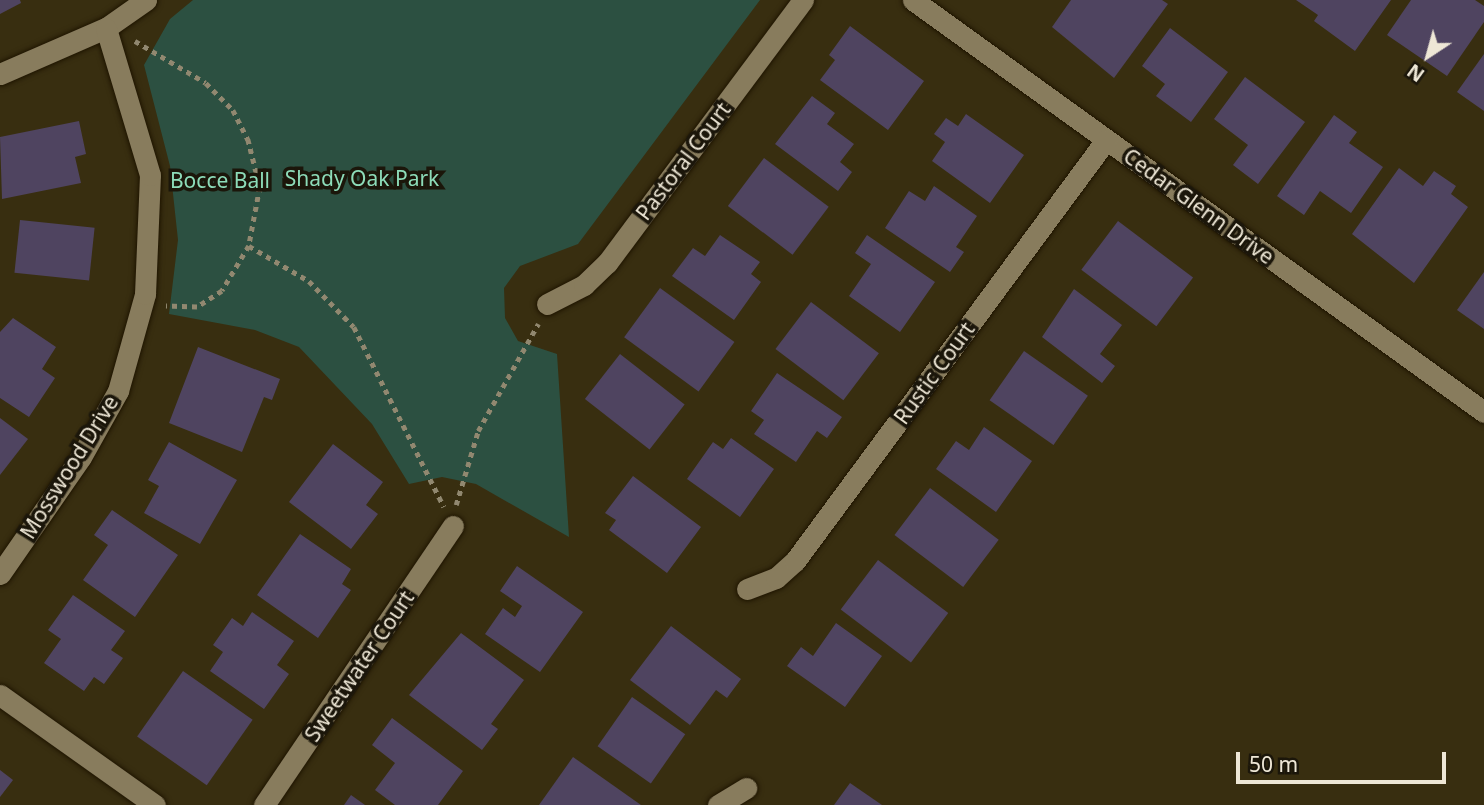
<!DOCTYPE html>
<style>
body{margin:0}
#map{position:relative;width:1484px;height:805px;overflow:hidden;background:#382e10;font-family:"Noto Sans",sans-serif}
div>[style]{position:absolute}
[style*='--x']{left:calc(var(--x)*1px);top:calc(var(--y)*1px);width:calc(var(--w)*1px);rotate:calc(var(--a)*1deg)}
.green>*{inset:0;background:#2c5041}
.building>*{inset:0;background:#4f4460;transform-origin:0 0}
.path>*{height:4.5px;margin-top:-2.25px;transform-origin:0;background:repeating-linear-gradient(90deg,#918870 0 5px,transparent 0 10px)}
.roads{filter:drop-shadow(0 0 2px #1f1500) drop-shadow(0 0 2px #1f1500)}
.street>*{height:21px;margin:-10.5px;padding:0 10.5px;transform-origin:10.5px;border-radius:10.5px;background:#887c5d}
span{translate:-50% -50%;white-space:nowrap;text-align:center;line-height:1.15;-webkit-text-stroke:7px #1b160a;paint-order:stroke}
.street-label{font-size:21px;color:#eee7d6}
.park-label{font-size:21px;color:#8ddcb9}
.north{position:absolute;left:1393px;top:21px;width:70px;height:70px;-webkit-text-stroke:5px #1b160a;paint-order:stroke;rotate:216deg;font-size:19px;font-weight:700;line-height:28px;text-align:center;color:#eee7d6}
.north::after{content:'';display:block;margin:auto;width:24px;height:32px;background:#eee7d6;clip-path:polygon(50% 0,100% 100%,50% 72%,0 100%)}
.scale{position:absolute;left:1236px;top:752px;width:210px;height:32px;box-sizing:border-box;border:4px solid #eee7d6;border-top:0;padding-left:9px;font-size:21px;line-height:24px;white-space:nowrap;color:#eee7d6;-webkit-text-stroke:5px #1b160a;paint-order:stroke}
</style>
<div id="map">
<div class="green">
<i style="clip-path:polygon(193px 0,760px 0,578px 244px,520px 266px,504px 288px,505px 318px,518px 341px,557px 354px,569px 537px,476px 484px,442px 477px,409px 484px,372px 424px,299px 347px,255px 330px,169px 314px,178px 240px,170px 166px,144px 65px,170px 19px)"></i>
</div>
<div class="building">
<i style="clip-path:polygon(0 0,20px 0,21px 3px,0 14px)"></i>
<i style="clip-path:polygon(1071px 0,1162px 0,1168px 4px,1114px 78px,1052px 27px)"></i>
<i style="clip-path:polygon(1296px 0,1391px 0,1355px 51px,1314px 21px,1318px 15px)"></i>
<i style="clip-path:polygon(1411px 0,1475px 0,1484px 6px,1484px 22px,1447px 76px,1387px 35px)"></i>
<i style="clip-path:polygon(850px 26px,924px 81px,888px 130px,820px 80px,835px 60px,829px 55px)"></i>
<i style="clip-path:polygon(1170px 28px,1228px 72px,1191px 122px,1156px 96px,1165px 84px,1142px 66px)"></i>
<i style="clip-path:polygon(1484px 54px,1484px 111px,1457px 92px)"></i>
<i style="clip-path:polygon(1245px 77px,1305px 122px,1258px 184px,1233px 165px,1248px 145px,1214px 119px)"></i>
<i style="clip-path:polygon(812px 96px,835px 113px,827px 124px,854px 144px,840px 162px,852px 172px,838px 191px,775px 144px)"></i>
<i style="clip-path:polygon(966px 114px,1024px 155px,990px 203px,932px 161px,945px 142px,934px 134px,946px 118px,958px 126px)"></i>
<i style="clip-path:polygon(1334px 115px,1357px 132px,1349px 143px,1383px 167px,1351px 213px,1320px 191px,1304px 215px,1277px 196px)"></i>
<i style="clip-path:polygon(79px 121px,86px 154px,75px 157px,81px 183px,2px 199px,0 137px)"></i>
<i style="left:764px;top:158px;width:81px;height:60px;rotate:37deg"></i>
<i style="clip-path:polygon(1399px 168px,1423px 186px,1434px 171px,1456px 186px,1451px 194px,1468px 207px,1414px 283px,1352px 234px)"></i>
<i style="clip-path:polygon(934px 186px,977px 216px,956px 247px,964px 252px,950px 272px,885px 228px,909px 191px,925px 201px)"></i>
<i style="left:20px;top:220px;width:75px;height:53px;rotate:6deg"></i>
<i style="left:1118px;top:221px;width:94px;height:61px;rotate:37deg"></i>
<i style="clip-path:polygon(720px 235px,760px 262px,751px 274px,761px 282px,734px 320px,672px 276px,693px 248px,705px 256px)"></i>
<i style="clip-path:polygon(867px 235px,935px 282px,900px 332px,849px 296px,871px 264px,855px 253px)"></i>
<i style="clip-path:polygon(1484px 272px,1484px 329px,1457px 310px)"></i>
<i style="left:660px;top:288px;width:92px;height:61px;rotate:36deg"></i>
<i style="clip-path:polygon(1074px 289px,1122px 325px,1100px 354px,1115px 366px,1102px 383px,1042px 337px)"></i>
<i style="left:811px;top:302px;width:85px;height:59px;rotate:37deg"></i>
<i style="clip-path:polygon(13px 318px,56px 347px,42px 369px,55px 378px,29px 417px,0 398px,0 332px)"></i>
<i style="clip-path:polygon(198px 347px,280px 379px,272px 400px,264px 397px,242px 452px,169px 423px)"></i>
<i style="left:1024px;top:351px;width:78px;height:60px;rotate:35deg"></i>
<i style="left:620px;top:354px;width:82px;height:57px;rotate:38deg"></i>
<i style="clip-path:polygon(777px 373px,842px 417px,827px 438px,817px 431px,796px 462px,754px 434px,764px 420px,751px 411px)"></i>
<i style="clip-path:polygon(0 418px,28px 439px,0 475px)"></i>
<i style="clip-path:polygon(984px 427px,1032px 461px,996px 512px,936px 469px,956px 441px,969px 450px)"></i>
<i style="clip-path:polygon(731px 438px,774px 469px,740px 517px,687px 479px,713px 442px,723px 449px)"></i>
<i style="clip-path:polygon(169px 442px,237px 480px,200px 544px,144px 513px,159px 486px,148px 480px)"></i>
<i style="clip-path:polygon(333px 444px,383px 482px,366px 505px,378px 514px,351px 549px,289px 502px)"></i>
<i style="clip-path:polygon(633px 476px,701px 527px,667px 573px,609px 530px,616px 520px,605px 513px)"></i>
<i style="left:930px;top:488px;width:86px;height:59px;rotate:37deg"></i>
<i style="clip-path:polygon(112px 510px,178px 555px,135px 617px,83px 580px,108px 545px,94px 535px)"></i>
<i style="clip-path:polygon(300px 534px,351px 569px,342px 584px,351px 590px,318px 638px,257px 595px)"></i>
<i style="left:878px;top:560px;width:88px;height:62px;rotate:37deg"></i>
<i style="clip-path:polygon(517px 566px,583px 612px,540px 672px,485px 634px,503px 608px,515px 617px,522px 606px,500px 591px)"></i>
<i style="clip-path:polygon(73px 595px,125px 631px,111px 650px,123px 658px,104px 684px,94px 677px,84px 691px,44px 663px,61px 639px,48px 630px)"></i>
<i style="clip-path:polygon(252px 612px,294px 641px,277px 665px,289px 674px,264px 709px,210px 671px,223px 652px,213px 645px,232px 618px,243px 626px)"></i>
<i style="clip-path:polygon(836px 623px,882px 656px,845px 707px,787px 666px,801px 647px,813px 656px)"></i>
<i style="clip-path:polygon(671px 626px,741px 679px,727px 698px,716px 690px,690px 725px,630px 680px)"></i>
<i style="clip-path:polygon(461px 633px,524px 680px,491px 724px,498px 729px,482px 750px,409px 695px)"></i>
<i style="left:183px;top:671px;width:85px;height:80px;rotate:35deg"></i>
<i style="left:632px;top:697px;width:65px;height:60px;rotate:35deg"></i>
<i style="clip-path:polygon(392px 718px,463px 771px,438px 805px,395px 805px,375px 790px,395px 763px,372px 745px)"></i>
<i style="clip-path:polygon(573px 757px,641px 805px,539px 805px)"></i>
<i style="clip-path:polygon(0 770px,13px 780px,0 797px)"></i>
<i style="clip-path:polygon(850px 783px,882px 805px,834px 805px)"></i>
<i style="clip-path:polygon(351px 795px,365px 805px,344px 805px)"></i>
</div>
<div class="path">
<i style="--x:135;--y:41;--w:82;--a:30.6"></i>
<i style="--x:206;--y:83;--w:38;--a:45"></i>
<i style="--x:233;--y:110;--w:33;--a:63"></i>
<i style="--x:248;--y:139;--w:49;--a:76"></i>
<i style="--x:260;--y:187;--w:60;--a:100.6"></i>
<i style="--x:249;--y:246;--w:52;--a:121"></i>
<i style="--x:222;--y:291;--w:30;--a:147"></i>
<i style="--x:197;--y:307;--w:31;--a:-178"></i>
<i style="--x:249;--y:246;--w:69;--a:30.3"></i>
<i style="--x:309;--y:281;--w:64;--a:45.6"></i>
<i style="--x:354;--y:327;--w:201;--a:63.4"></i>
<i style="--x:456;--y:505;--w:77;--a:-73.4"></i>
<i style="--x:478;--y:431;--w:123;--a:-60.7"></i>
</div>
<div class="roads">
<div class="street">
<i style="--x:913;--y:0;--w:704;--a:35.81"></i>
<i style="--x:0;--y:74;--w:116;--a:-23.5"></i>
<i style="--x:106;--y:28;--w:49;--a:-35"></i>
<i style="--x:547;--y:304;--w:42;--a:-27.2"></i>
<i style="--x:584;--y:285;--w:32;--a:-44"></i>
<i style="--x:607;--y:263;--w:328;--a:-53.3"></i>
<i style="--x:0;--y:574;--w:142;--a:-55.3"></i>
<i style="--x:81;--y:457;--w:76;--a:-60.7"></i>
<i style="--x:118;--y:391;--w:101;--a:-74.4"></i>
<i style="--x:145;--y:294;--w:119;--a:-87.6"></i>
<i style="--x:150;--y:175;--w:153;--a:-106.7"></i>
<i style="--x:747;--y:589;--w:31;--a:-21"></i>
<i style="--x:776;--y:578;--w:25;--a:-42"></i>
<i style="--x:795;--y:561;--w:523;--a:-53.55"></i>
<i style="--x:0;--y:695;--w:190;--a:35.4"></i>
<i style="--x:264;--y:805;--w:337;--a:-55.9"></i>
<i style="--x:718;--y:805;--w:33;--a:-31"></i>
</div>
</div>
<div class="street-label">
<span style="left:683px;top:161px;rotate:-53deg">Pastoral Court</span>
<span style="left:1199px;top:206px;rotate:36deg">Cedar Glenn Drive</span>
<span style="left:934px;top:373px;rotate:-54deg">Rustic Court</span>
<span style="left:69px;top:467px;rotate:-58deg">Mosswood Drive</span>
<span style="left:359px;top:666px;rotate:-56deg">Sweetwater Court</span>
</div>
<div class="park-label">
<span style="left:362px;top:178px">Shady Oak Park</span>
<span style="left:220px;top:180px">Bocce Ball</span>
</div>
<div class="north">N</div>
<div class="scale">50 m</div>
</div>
